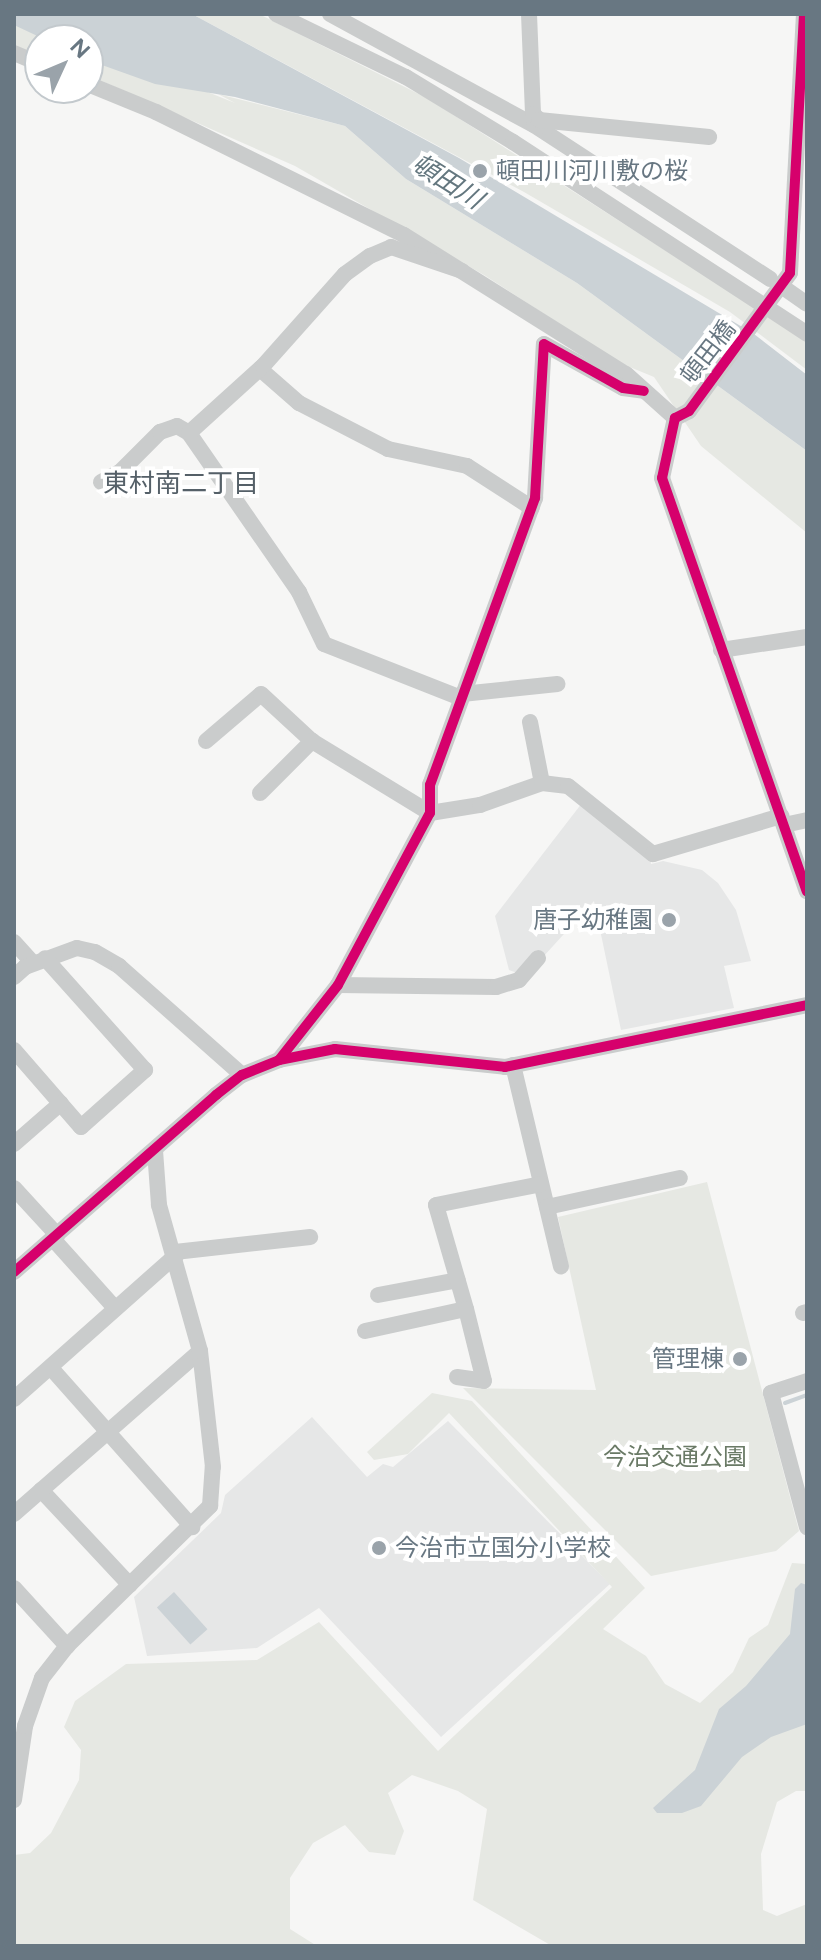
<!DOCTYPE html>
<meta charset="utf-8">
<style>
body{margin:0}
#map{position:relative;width:821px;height:1960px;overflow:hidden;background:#f6f6f5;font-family:Figtree,"Noto Sans JP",sans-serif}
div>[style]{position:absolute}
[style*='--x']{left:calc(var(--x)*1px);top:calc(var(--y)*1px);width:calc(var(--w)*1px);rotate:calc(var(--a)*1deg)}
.built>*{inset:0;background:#e6e7e7}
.green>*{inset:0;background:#e6e8e3}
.water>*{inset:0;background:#cbd2d6;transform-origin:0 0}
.stream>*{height:4px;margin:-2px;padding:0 2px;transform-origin:2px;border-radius:2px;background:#cbd2d6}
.minor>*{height:16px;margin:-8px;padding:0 8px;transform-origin:8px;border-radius:8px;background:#cacccc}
.cycleway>*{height:10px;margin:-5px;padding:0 5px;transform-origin:5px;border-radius:5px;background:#d6006c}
.dots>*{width:22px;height:22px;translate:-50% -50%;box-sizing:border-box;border:4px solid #fff;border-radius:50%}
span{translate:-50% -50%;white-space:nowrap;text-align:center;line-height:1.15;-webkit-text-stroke:8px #fff;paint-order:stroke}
.poi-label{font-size:24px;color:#687782}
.left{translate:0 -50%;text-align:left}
.right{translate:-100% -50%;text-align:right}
.street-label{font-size:24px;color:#687782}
.park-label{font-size:24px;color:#6a7a66}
.water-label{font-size:26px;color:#64777f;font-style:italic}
.neighbourhood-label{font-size:26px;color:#556068}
.frame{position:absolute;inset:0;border:16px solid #687782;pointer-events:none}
.north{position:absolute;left:24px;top:24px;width:80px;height:80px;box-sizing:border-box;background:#fff;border:2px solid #c3c9cd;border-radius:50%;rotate:46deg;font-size:22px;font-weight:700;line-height:32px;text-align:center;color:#687782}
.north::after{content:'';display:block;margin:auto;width:28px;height:36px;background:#9aa3aa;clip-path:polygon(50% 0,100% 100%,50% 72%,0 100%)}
</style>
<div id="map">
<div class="built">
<i style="clip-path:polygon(582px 803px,650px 856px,651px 864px,663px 861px,702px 870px,718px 883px,736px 910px,751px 961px,724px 966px,734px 1008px,621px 1030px,594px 901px,543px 957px,520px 974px,509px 970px,495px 916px)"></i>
<i style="clip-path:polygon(312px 1417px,367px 1477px,383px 1464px,393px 1467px,448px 1421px,610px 1584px,441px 1737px,319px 1608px,257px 1648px,147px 1656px,134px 1597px,221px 1513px,225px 1495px)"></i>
</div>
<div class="green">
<i style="clip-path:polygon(14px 14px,80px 40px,40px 40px,40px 56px,14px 45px)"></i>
<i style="clip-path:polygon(192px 14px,259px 14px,427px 98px,807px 341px,807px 370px,730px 312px,524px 192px)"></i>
<i style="clip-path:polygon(88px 44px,235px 103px,218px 94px,345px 126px,406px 179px,577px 283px,807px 451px,807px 533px,701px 446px,654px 377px,620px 363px,484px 275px,295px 166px,88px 75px)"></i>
<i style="clip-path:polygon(707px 1182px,799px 1531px,776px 1551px,651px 1576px,463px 1388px,596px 1390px,558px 1217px)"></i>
<i style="clip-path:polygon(432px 1393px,472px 1401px,645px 1588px,603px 1629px,646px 1656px,665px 1684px,700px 1703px,733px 1672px,749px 1638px,768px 1625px,792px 1563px,807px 1564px,807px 1791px,796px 1791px,777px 1802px,761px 1854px,763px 1910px,777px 1916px,807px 1904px,807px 1946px,552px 1946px,473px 1900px,487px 1809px,458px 1791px,412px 1775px,388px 1793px,404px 1831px,395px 1855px,369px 1852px,345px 1825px,313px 1843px,290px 1878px,290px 1929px,317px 1946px,14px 1946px,14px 1855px,30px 1853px,51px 1833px,79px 1780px,81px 1750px,64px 1727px,75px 1701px,126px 1664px,257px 1660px,319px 1622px,438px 1751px,612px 1587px,449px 1413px,408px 1454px,374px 1460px,367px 1452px)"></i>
</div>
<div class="water">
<i style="clip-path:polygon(14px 14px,192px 14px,459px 158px,754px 334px,807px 375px,807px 451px,577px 283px,406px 179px,345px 126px,235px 97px,155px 84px,88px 60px,88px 40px,46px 40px,14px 25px)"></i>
<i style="clip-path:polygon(801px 1583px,807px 1585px,807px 1724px,771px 1737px,742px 1757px,701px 1806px,682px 1813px,657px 1813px,653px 1808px,695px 1770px,719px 1709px,746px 1686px,790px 1634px,795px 1589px)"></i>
<i style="left:174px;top:1592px;width:50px;height:23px;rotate:48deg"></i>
</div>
<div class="stream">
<i style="--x:785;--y:1403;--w:23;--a:-20"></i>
</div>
<div class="minor">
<i style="--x:276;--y:14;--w:144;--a:25.9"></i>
<i style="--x:406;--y:77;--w:125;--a:31.3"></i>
<i style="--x:513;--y:142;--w:351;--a:33.1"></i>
<i style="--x:330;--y:14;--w:232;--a:28.6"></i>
<i style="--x:534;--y:125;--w:282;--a:33.1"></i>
<i style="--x:529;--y:14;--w:100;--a:87.7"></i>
<i style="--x:533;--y:114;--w:19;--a:43"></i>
<i style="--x:804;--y:14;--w:259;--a:93.1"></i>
<i style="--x:790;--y:273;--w:171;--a:126.2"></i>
<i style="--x:689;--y:411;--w:16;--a:153"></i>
<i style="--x:675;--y:418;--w:61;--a:102.2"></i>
<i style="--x:662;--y:478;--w:438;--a:70.7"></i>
<i style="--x:14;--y:53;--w:28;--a:23"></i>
<i style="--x:88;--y:84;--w:74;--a:22.4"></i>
<i style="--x:156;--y:112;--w:277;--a:26.4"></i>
<i style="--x:404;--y:235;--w:262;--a:32.1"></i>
<i style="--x:626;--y:374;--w:66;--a:41.9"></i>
<i style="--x:539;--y:120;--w:171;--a:5.7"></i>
<i style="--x:787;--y:290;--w:24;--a:35"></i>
<i style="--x:260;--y:369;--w:52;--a:41.1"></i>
<i style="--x:299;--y:403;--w:100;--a:27.3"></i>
<i style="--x:388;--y:449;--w:81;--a:12.1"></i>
<i style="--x:467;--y:466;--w:77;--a:32.9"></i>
<i style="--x:101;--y:482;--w:21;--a:-28"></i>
<i style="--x:120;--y:472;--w:57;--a:-45"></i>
<i style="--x:160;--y:432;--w:18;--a:-19"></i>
<i style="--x:177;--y:426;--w:14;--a:30"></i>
<i style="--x:721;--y:650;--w:87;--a:-8.6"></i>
<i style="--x:462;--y:694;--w:96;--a:-6"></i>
<i style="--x:461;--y:698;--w:147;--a:-158.5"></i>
<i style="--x:324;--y:644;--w:58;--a:-115.7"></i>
<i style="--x:299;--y:592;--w:193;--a:-124.7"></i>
<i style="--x:189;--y:433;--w:100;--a:-42.2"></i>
<i style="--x:263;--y:366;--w:123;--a:-48.3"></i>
<i style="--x:345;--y:274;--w:31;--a:-36"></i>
<i style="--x:370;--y:256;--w:23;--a:-23"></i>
<i style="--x:391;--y:247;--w:75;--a:18.7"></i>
<i style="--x:530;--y:722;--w:62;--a:78.9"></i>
<i style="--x:206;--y:741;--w:72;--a:-40.5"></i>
<i style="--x:261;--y:694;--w:69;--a:42.7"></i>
<i style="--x:312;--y:741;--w:138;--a:31.4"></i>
<i style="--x:430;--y:813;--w:51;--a:-9.1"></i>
<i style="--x:480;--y:805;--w:66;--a:-19.5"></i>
<i style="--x:542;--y:783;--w:26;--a:7"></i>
<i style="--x:568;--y:786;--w:109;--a:38.7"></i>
<i style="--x:653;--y:854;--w:134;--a:-16.5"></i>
<i style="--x:260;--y:793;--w:74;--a:-45"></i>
<i style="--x:784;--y:825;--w:24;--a:-12"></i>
<i style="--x:14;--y:942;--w:28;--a:48"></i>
<i style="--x:14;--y:977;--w:15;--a:-42"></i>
<i style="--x:25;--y:967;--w:55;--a:-20.1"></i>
<i style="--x:77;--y:948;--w:18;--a:13"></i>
<i style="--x:95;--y:952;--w:28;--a:30"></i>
<i style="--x:119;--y:966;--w:164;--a:41.5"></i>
<i style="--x:338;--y:985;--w:158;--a:0.7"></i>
<i style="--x:496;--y:987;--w:24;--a:-17"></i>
<i style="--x:519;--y:980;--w:29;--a:-49"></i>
<i style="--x:14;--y:1050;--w:102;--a:49"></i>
<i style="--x:81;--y:1127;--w:86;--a:-41.7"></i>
<i style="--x:145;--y:1070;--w:150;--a:-131.8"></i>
<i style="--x:279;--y:1060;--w:95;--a:-51.8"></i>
<i style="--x:338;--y:985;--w:195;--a:-61.9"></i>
<i style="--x:430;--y:813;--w:28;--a:-90"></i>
<i style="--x:430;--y:785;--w:306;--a:-69.9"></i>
<i style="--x:535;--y:498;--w:154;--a:-86.7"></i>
<i style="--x:544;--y:344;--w:90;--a:29.1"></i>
<i style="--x:623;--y:388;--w:21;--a:8"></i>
<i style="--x:513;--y:1065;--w:207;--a:76.6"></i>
<i style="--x:14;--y:1144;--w:62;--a:-41.1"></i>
<i style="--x:14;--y:1188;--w:64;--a:47.5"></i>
<i style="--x:547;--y:1207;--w:136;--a:-12.3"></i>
<i style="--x:53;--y:1239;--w:93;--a:48.1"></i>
<i style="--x:175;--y:1252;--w:136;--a:-6.3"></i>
<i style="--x:14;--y:1272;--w:269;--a:-41.2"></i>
<i style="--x:216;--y:1095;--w:33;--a:-38"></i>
<i style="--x:242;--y:1075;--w:40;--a:-22"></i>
<i style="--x:279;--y:1060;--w:57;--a:-11.1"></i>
<i style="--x:335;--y:1049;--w:171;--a:6"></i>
<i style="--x:505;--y:1067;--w:308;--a:-11.6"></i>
<i style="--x:378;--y:1295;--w:81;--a:-10.6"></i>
<i style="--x:803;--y:1313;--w:4;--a:-14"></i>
<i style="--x:365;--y:1331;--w:103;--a:-12.3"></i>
<i style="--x:466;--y:1309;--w:108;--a:-106.1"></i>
<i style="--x:436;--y:1205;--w:107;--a:-11.3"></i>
<i style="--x:51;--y:1368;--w:213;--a:48.4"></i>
<i style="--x:457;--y:1377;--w:27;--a:8"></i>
<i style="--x:484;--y:1381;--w:74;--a:-104"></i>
<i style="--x:807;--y:1381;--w:38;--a:162"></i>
<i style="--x:771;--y:1393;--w:139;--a:75"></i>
<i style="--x:14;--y:1399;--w:217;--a:-41.6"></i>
<i style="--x:41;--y:1490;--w:130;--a:46.9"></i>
<i style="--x:14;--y:1514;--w:247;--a:-41.2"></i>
<i style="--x:14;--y:1588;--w:79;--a:47.6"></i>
<i style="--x:14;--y:1800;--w:75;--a:-81.5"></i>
<i style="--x:25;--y:1726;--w:51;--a:-70.5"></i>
<i style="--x:42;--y:1678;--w:39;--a:-52"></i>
<i style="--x:66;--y:1647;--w:202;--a:-44.4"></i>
<i style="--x:210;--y:1506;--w:39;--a:-86"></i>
<i style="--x:213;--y:1467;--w:117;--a:-96.4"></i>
<i style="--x:200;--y:1351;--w:152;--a:-105.7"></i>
<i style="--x:159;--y:1205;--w:54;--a:-94.2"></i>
</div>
<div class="cycleway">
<i style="--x:804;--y:14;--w:259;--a:93.1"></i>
<i style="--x:790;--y:273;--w:171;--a:126.2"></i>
<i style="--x:689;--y:411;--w:16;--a:153"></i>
<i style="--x:675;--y:418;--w:61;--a:102.2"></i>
<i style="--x:662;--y:478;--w:438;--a:70.7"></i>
<i style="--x:279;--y:1060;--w:95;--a:-51.8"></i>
<i style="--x:338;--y:985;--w:195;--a:-61.9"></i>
<i style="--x:430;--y:813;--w:28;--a:-90"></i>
<i style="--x:430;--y:785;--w:306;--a:-69.9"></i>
<i style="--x:535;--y:498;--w:154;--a:-86.7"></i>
<i style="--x:544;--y:344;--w:90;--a:29.1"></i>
<i style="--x:623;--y:388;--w:21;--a:8"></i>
<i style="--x:14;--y:1272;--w:269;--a:-41.2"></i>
<i style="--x:216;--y:1095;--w:33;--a:-38"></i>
<i style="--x:242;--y:1075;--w:40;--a:-22"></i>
<i style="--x:279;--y:1060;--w:57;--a:-11.1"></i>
<i style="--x:335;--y:1049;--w:171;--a:6"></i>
<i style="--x:505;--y:1067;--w:308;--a:-11.6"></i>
</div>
<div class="dots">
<i style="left:480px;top:171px;background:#9aa3aa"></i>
<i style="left:669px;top:920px;background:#9aa3aa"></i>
<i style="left:740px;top:1359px;background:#9aa3aa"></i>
<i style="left:379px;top:1548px;background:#9aa3aa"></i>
</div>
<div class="poi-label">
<span class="left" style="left:496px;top:171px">頓田川河川敷の桜</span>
<span class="right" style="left:653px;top:920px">唐子幼稚園</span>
<span class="right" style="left:724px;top:1359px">管理棟</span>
<span class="left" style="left:395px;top:1548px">今治市立国分小学校</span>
</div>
<div class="street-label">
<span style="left:708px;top:352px;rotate:-52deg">頓田橋</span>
</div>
<div class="park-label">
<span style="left:675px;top:1457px">今治交通公園</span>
</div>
<div class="water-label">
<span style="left:447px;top:182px;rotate:32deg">頓田川</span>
</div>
<div class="neighbourhood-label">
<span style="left:181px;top:484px">東村南二丁目</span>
</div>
<div class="frame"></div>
<div class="north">N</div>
</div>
